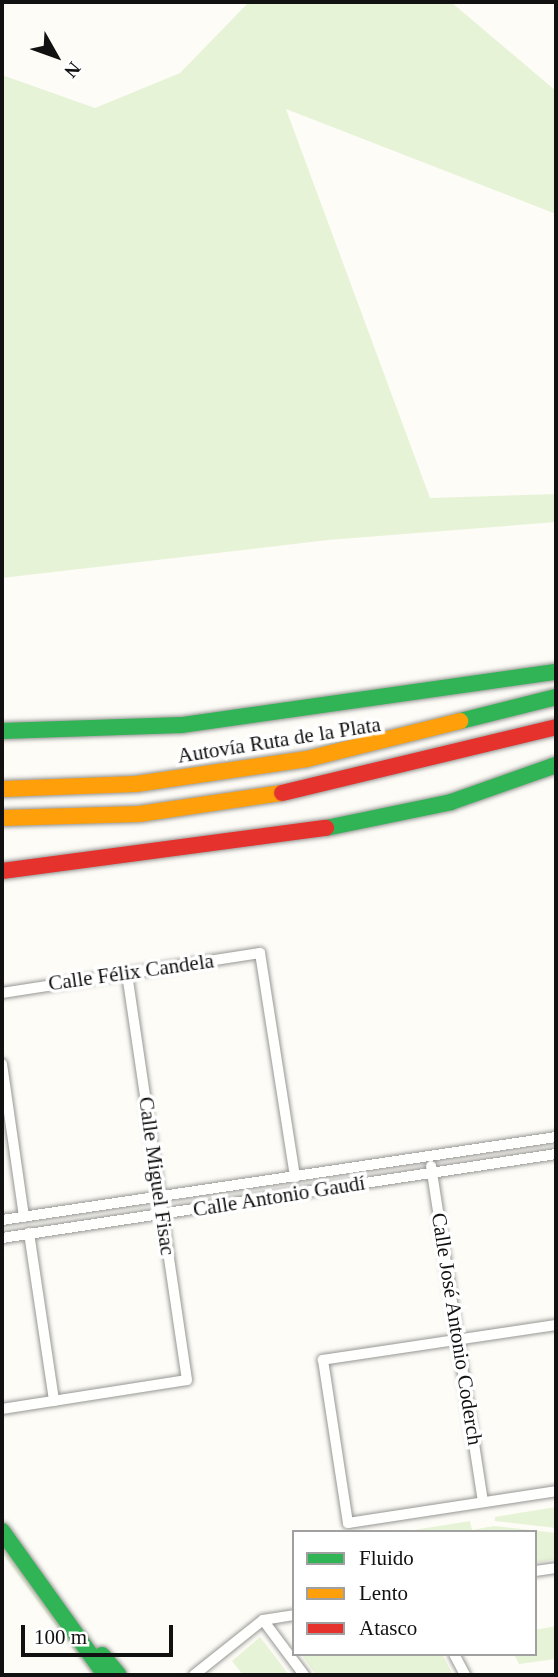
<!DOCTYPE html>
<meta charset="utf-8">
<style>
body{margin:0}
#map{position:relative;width:558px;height:1677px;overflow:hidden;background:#fdfcf7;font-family:"Times New Roman",serif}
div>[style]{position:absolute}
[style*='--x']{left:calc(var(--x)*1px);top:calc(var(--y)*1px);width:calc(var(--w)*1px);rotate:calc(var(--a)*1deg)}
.green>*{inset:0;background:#e7f3d7}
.roads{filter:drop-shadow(0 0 2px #979795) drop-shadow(0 0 2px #979795)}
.street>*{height:10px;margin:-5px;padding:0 5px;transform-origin:5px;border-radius:5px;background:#fffffe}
.fast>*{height:16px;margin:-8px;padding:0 8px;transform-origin:8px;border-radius:8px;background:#30b455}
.slow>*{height:16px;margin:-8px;padding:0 8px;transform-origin:8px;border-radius:8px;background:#ff9f0a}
.jam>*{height:16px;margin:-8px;padding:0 8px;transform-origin:8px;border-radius:8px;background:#e5322d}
span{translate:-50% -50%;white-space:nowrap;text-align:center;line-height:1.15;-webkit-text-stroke:7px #fff;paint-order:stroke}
.street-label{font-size:21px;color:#111}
.frame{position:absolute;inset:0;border:4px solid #111;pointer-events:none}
.legend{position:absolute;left:292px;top:1530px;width:245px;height:126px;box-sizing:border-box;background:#fff;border:2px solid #a0a0a0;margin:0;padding:9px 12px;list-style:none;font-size:21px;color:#111}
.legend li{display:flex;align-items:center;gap:14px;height:35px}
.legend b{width:35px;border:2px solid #a0a0a0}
.north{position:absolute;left:21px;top:21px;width:70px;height:70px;-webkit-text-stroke:5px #fff;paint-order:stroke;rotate:130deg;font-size:19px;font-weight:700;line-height:28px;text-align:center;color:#111}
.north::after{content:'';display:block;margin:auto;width:24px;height:32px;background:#111;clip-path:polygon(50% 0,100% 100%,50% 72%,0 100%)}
.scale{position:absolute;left:21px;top:1625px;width:152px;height:32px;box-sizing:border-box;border:4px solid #111;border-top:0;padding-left:9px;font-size:21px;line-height:24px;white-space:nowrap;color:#111;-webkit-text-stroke:5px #fff;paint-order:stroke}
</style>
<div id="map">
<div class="green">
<i style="clip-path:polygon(249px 2px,451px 2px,556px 91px,556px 214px,286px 109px,430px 498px,556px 494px,556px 522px,328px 540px,2px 578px,2px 75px,95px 108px,180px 73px)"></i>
<i style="clip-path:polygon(556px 1507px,556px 1528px,495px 1521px,495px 1517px)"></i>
<i style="clip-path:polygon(470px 1521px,472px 1530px,494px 1526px,556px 1533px,556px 1559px,535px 1563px,535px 1532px,401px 1532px)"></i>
<i style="clip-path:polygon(2px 1542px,101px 1675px,92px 1675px,2px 1553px)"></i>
<i style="clip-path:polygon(556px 1626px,556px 1659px,519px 1664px,514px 1654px,535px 1654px,535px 1630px)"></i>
<i style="clip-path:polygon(260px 1637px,267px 1646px,289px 1675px,243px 1675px,232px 1661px)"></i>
<i style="clip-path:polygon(301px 1654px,442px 1654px,453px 1675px,316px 1675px)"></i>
</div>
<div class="roads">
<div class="street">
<i style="--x:2;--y:993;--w:261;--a:-8.8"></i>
<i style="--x:260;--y:953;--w:227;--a:81.1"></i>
<i style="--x:2;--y:1064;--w:154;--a:81.8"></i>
<i style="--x:431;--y:1166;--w:340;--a:81.2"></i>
<i style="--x:2;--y:1220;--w:560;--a:-8.52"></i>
<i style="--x:29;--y:1233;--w:170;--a:81.5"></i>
<i style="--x:2;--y:1238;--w:560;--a:-8.62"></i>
<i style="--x:556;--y:1325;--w:236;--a:171.5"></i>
<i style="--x:323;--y:1360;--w:165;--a:81.3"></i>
<i style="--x:348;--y:1523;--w:210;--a:-8.7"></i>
<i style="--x:2;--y:1409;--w:187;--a:-8.9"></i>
<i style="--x:187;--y:1380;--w:412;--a:-98.4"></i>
<i style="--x:535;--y:1571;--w:21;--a:-8"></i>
<i style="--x:263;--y:1620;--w:69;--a:53.3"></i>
<i style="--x:454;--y:1654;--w:24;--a:62"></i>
<i style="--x:194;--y:1675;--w:88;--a:-38.6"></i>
<i style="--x:263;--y:1620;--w:31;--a:-9"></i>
</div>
<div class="fast">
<i style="--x:460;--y:721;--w:99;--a:-14"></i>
<i style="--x:2;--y:731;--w:180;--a:-1.9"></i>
<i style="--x:182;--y:725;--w:378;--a:-8.1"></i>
<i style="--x:326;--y:828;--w:128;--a:-11.7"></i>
<i style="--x:451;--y:802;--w:111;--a:-19.4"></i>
<i style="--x:2;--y:1531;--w:177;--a:54.4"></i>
<i style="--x:102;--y:1655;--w:26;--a:50"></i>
</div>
<div class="slow">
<i style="--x:2;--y:789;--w:134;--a:-2.1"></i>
<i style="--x:136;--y:784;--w:173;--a:-8.3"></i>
<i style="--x:307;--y:759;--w:158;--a:-13.9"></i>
<i style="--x:2;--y:818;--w:137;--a:-1.7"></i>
<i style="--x:139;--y:814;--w:145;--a:-8.4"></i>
</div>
<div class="jam">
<i style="--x:282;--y:793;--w:282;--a:-13.5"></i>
<i style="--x:2;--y:871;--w:327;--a:-7.6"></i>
</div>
</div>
<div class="street-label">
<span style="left:279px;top:740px;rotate:-9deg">Autovía Ruta de la Plata</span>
<span style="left:131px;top:972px;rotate:-8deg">Calle Félix Candela</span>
<span style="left:157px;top:1176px;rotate:82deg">Calle Miguel Fisac</span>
<span style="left:279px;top:1196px;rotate:-9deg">Calle Antonio Gaudí</span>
<span style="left:457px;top:1329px;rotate:81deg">Calle José Antonio Coderch</span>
</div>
<div class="frame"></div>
<ul class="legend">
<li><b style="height:9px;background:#30b455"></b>Fluido</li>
<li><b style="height:9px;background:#ff9f0a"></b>Lento</li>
<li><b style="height:9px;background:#e5322d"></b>Atasco</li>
</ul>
<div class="north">N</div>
<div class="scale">100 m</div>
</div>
